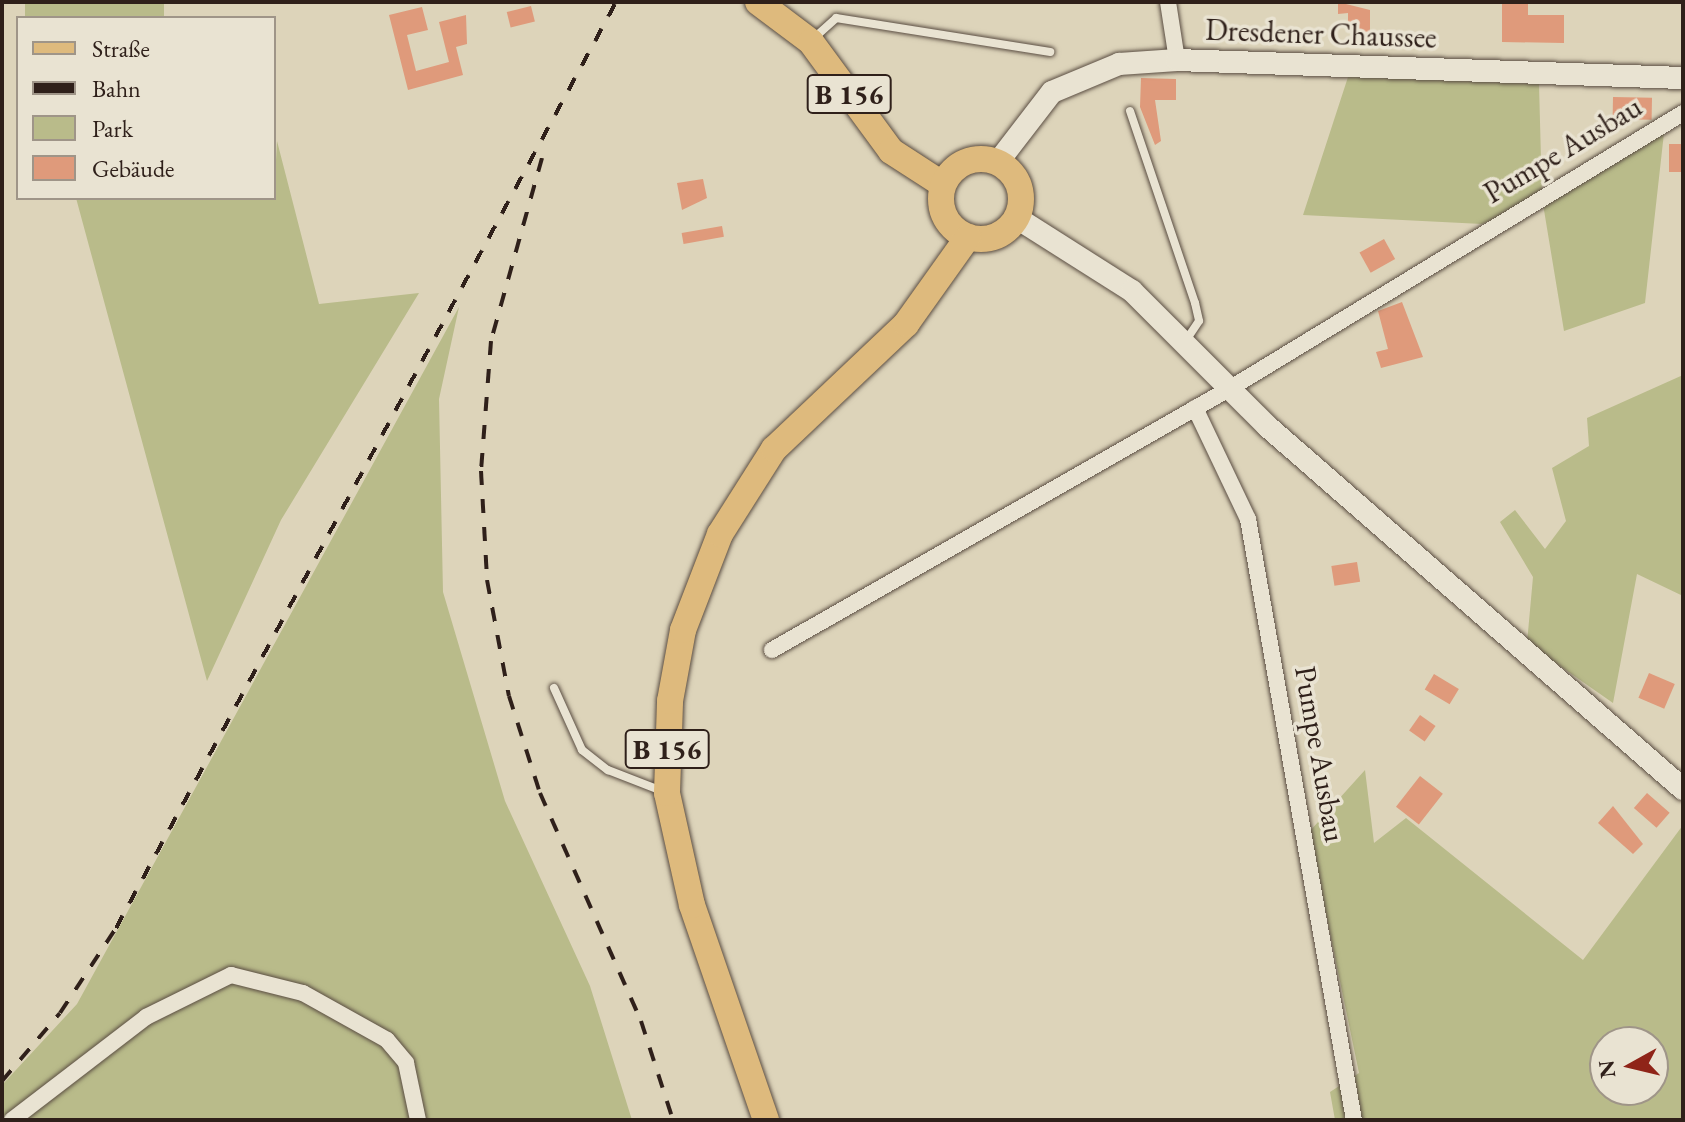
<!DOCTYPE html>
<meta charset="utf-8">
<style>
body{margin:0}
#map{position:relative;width:1685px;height:1122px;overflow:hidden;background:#ddd4ba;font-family:"EB Garamond",serif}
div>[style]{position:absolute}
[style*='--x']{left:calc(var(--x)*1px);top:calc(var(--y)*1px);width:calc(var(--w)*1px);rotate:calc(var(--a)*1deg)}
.green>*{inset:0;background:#b9bb8a;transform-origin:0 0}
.building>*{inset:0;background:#df9a7b;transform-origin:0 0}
.roads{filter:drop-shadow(0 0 2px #5a4d42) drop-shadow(0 0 2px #5a4d42)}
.lane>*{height:8px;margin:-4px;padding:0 4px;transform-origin:4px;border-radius:4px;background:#e9e3d2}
.street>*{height:16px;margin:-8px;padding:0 8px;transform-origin:8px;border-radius:8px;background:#e9e3d2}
.secondary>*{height:22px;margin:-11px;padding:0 11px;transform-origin:11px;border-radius:11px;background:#e9e3d2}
.primary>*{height:26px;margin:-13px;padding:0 13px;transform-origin:13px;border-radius:13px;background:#deba7d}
.primary>.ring{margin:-13px;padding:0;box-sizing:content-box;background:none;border:26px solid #deba7d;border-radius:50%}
.rail>*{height:4px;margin-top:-2px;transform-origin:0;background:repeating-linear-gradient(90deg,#2f201a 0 14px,transparent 0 28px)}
span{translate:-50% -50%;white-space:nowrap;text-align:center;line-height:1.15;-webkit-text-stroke:7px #e9e3d2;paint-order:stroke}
.shield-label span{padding:2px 6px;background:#e9e3d2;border:2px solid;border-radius:6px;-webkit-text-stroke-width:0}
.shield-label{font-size:28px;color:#2f201a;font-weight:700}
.street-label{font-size:30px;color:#2f201a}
.frame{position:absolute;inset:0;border:4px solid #2f201a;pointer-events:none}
.legend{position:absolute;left:16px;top:16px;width:260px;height:184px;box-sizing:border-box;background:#e9e3d2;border:2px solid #9f9588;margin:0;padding:10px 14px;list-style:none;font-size:24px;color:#2f201a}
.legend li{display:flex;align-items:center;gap:16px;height:40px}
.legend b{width:40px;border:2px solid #9f9588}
.north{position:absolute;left:1589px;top:1026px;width:80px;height:80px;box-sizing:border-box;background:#e9e3d2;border:2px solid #9f9588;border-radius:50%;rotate:262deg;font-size:22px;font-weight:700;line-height:32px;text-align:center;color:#2f201a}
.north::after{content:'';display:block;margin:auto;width:28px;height:36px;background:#8f2418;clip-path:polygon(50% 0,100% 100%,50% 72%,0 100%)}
</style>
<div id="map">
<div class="green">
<i style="left:25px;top:2px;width:139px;height:16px"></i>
<i style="clip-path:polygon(1348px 77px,1539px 84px,1542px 197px,1665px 124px,1645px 303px,1564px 331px,1542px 198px,1482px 224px,1303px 215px)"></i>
<i style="clip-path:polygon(277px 141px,319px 304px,419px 293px,281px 520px,207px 681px,76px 198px,274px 198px)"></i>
<i style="clip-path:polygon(459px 307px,439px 399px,443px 592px,505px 801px,590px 986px,632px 1120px,2px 1120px,2px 1085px,77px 1004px)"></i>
<i style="clip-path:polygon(1683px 375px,1683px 596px,1637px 574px,1613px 703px,1527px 643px,1533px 577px,1500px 522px,1515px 510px,1545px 549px,1566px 521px,1552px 468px,1589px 446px,1587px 418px)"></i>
<i style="clip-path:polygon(evenodd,1365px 770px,1374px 843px,1406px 818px,1583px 960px,1683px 825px,1683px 1120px,1335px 1120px,1330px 1092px,1359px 1073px,1309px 832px,1365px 770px,1605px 1042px,1653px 1042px,1653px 1090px,1605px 1090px,1605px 1042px)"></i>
</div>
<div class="building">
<i style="clip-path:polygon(1338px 2px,1370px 10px,1370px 32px,1348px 32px,1348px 13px,1338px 14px)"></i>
<i style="clip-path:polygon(1502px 2px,1528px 2px,1528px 15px,1564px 15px,1564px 43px,1502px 42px)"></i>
<i style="left:531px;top:6px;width:16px;height:25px;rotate:76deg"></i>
<i style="clip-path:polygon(422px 7px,428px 30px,407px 35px,416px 71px,449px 62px,439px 22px,466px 15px,467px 44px,456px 47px,463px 75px,408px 90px,389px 15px)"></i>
<i style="clip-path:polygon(1141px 78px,1176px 79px,1176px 100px,1155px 100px,1161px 141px,1155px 145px,1140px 107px)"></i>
<i style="left:1613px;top:97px;width:39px;height:22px;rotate:1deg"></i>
<i style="left:1669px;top:144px;width:12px;height:28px"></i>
<i style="clip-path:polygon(703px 179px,707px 198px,682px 210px,677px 183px)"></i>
<i style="left:722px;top:226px;width:11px;height:41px;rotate:80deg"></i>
<i style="left:1384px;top:239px;width:23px;height:28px;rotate:61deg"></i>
<i style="clip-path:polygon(1402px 302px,1423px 357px,1381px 368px,1376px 352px,1388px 349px,1378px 311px)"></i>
<i style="left:1357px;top:562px;width:20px;height:26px;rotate:81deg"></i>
<i style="left:1649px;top:673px;width:28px;height:27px;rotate:23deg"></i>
<i style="left:1434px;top:674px;width:29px;height:18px;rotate:31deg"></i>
<i style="left:1420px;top:715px;width:19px;height:19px;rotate:35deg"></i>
<i style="left:1420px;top:776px;width:29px;height:39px;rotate:38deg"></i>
<i style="left:1647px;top:793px;width:30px;height:20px;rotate:41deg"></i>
<i style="clip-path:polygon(1613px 806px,1643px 844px,1633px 854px,1598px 823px)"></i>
</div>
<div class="roads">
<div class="lane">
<i style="--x:814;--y:38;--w:30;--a:-42"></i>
<i style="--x:836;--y:18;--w:217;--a:9"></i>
<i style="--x:1130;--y:111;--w:203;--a:71.3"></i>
<i style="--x:1195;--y:303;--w:18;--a:77"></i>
<i style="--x:1199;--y:321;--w:25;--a:124"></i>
<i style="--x:554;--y:688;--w:68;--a:65.7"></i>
<i style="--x:582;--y:750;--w:33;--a:38"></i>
<i style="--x:608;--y:770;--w:58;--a:21.3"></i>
</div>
<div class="street">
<i style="--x:1168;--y:2;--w:59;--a:81.2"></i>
<i style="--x:1195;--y:408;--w:123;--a:64.5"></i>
<i style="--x:1248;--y:519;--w:610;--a:80"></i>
<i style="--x:772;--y:650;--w:526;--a:-29.73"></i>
<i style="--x:1229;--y:389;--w:531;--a:-31.3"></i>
<i style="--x:12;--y:1120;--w:169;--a:-37.5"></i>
<i style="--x:146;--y:1017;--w:95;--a:-26.3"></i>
<i style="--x:231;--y:975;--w:74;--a:14"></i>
<i style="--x:303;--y:993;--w:96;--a:29.2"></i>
<i style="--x:387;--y:1040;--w:30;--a:50"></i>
<i style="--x:406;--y:1063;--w:58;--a:78.1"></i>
</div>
<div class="secondary">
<i style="--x:998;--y:162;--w:88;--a:-52.4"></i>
<i style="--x:1052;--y:92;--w:73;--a:-22.7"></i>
<i style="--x:1119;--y:64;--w:58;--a:-3.9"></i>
<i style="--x:1177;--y:60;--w:506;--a:2.04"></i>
<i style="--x:1017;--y:218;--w:136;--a:32.4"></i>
<i style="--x:1132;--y:291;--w:191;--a:45"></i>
<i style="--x:1267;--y:426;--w:552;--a:41.11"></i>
</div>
<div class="primary">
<i style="--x:758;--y:2;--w:66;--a:37"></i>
<i style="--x:811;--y:42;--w:135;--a:53.7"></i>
<i style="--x:891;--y:151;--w:61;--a:32.9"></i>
<i class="ring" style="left:941px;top:159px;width:54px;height:54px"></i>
<i style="--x:766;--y:1120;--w:227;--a:-109"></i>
<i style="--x:692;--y:905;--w:115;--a:-102.6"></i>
<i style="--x:667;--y:793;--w:92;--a:-88.1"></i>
<i style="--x:670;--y:701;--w:72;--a:-79.6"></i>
<i style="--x:683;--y:630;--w:103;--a:-68.9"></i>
<i style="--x:720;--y:534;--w:101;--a:-57.6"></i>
<i style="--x:774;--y:449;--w:182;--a:-43.4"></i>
<i style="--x:906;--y:324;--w:107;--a:-54.5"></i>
</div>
</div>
<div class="rail">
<i style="--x:542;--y:158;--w:190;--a:105.6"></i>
<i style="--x:491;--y:341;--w:130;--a:94.4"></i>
<i style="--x:481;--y:471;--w:109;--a:86.8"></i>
<i style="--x:487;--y:580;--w:118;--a:79.3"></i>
<i style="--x:509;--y:696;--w:102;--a:72.3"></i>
<i style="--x:540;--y:793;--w:249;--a:66.1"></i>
<i style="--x:641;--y:1021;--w:104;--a:72.1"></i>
<i style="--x:2;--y:1081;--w:89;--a:-49.5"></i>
<i style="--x:60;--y:1013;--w:102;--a:-56.6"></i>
<i style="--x:116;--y:928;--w:1052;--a:-61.63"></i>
</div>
<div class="shield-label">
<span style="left:849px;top:94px">B 156</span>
<span style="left:667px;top:749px">B 156</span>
</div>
<div class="street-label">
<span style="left:1321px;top:34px;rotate:2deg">Dresdener Chaussee</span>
<span style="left:1563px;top:150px;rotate:-31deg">Pumpe Ausbau</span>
<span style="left:1320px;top:754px;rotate:80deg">Pumpe Ausbau</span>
</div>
<div class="frame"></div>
<ul class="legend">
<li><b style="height:10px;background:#deba7d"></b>Straße</li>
<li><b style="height:10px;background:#2f201a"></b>Bahn</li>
<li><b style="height:22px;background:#b9bb8a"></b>Park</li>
<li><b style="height:22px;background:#df9a7b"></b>Gebäude</li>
</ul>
<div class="north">N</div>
</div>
